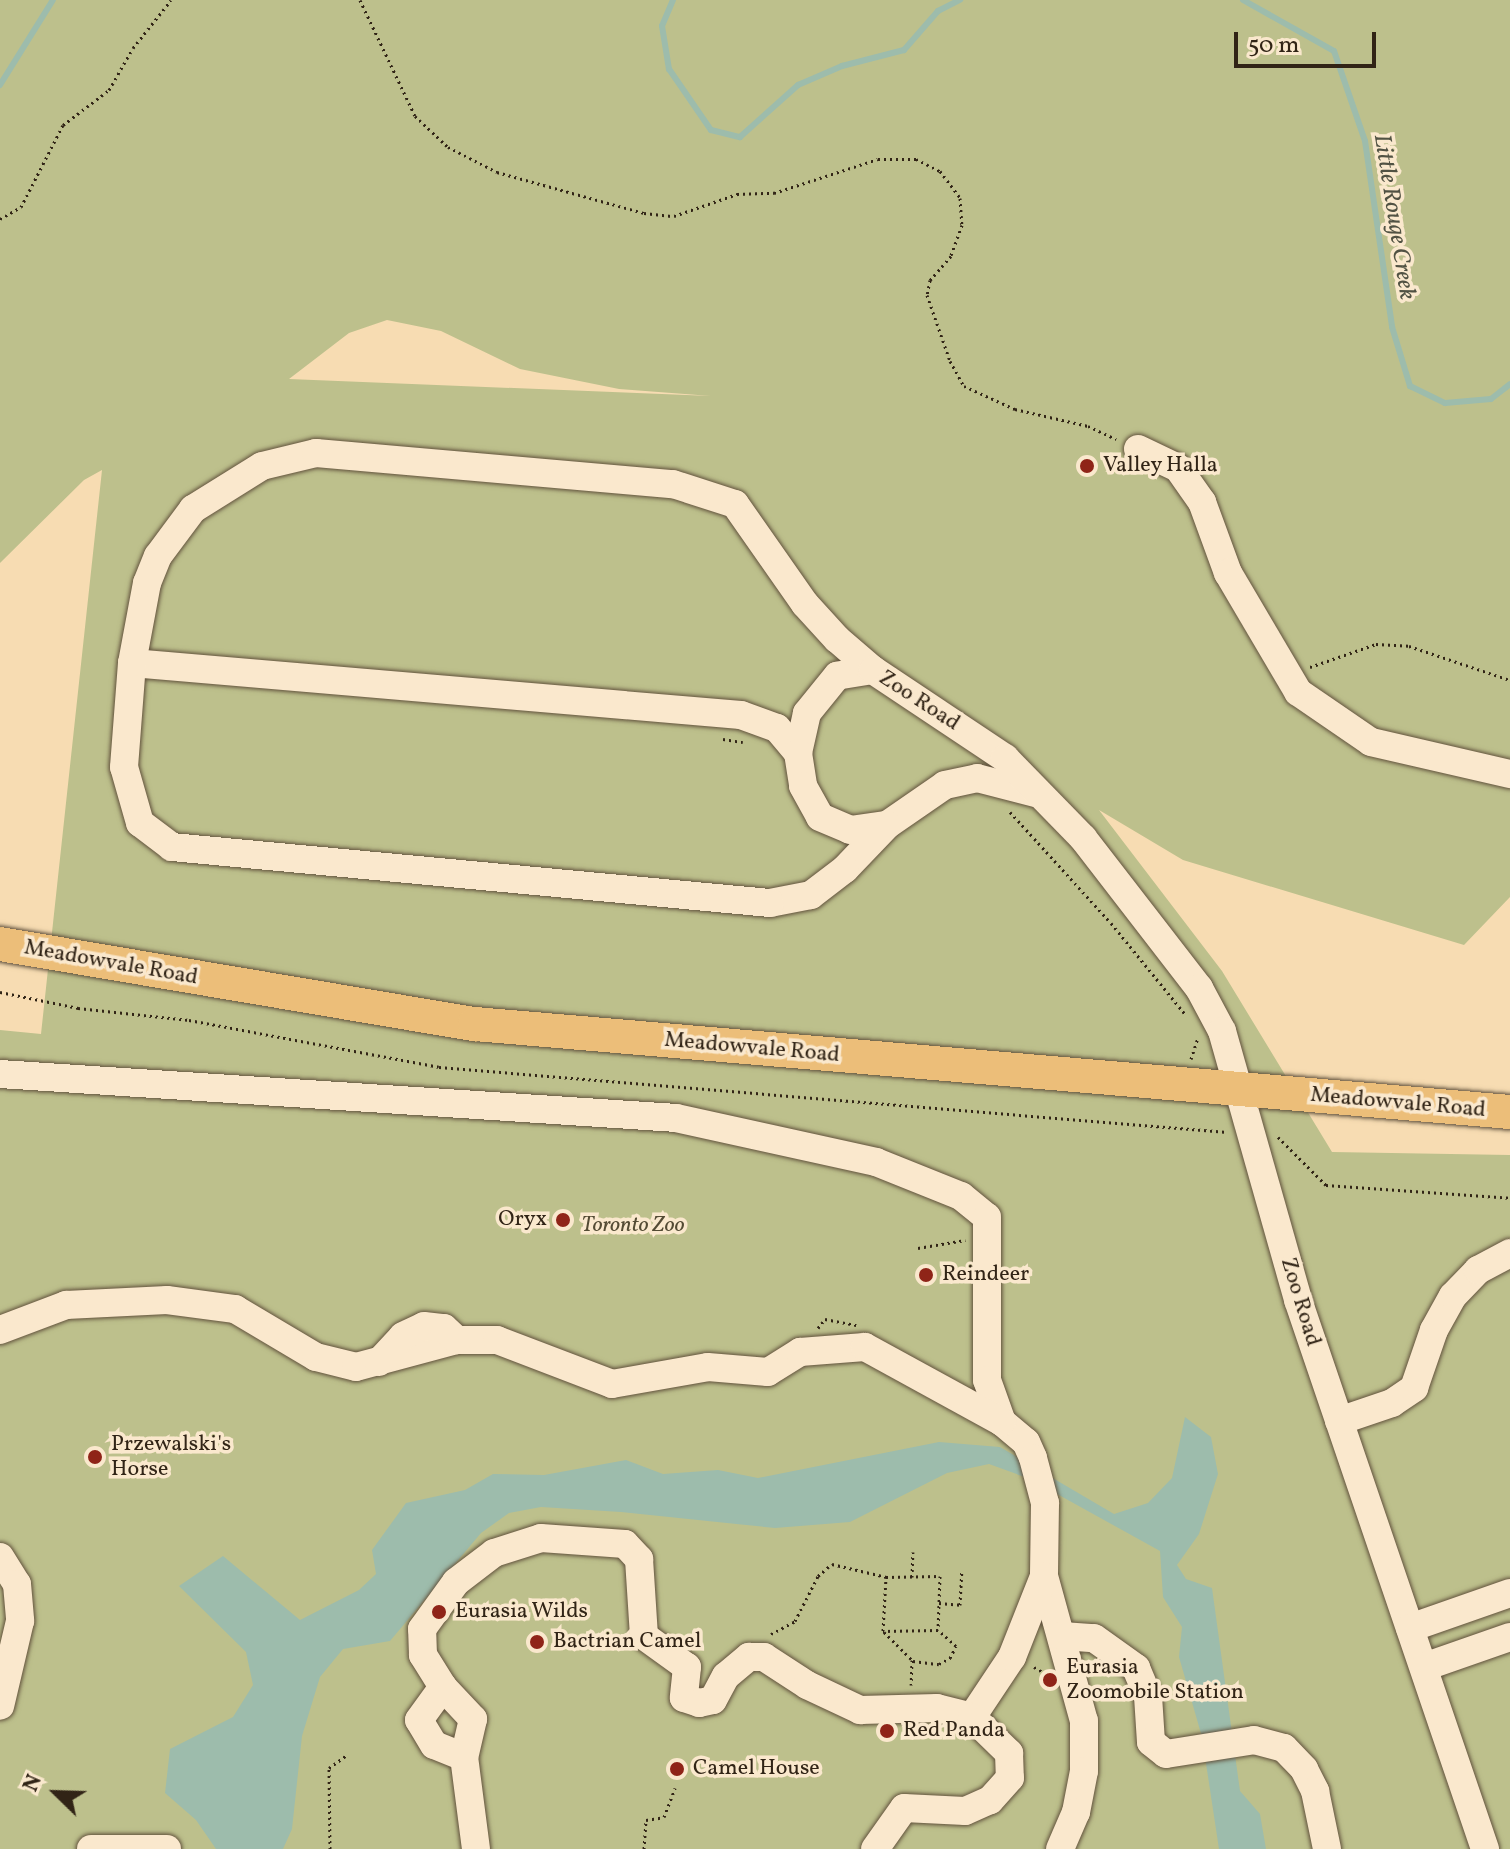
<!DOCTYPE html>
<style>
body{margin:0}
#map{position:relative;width:1510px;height:1849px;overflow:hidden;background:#f7dcb2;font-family:Vollkorn,serif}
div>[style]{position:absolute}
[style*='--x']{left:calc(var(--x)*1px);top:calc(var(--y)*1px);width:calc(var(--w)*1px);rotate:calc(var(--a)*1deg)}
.green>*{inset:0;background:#bdc08c}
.water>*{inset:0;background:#9dbcac}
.stream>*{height:6px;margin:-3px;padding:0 3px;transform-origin:3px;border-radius:3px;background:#9dbcac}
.path>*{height:3px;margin-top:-1.5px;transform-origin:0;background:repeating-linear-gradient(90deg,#312416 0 2px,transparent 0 6px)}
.roads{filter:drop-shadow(0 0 2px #62523d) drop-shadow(0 0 2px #62523d)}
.minor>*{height:28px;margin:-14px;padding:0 14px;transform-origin:14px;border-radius:14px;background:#fae8cd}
.major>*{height:34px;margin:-17px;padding:0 17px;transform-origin:17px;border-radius:17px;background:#ecbe79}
.dots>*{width:22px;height:22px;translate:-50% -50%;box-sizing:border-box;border:4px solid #fae8cd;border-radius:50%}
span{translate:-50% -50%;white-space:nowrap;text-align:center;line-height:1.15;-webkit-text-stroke:7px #fae8cd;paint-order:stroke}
.poi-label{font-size:22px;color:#312416}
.left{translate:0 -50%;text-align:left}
.right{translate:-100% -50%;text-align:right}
.street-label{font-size:22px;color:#312416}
.park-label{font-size:22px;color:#544b34;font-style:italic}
.water-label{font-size:24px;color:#515243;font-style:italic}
.north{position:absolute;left:16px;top:1753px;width:80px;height:80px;-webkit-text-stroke:6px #fae8cd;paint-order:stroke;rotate:293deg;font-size:22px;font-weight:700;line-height:32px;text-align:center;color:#312416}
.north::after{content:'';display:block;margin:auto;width:28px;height:36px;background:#312416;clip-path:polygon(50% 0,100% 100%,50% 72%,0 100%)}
.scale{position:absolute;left:1234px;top:32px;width:142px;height:36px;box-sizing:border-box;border:4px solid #312416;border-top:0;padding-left:10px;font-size:24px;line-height:28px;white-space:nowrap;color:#312416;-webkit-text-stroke:6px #fae8cd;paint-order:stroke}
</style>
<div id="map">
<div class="green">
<i style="clip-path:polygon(evenodd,0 0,1510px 0,1510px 897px,1464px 945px,1183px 860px,1099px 810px,1222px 971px,1332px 1152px,1510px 1155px,1510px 1849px,0 1849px,0 1030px,41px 1034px,102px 470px,84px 480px,0 563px,0 0,387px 320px,441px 331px,520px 369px,619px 389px,711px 396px,289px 379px,349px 333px,387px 320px)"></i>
</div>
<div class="water">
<i style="clip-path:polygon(1185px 1417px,1211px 1437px,1218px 1474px,1199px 1534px,1177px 1565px,1186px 1579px,1212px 1588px,1240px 1791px,1260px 1814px,1266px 1849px,1219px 1849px,1202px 1737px,1179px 1657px,1182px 1627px,1163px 1597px,1160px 1551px,1030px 1479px,989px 1464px,947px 1473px,850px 1522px,775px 1528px,621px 1512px,541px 1507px,509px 1513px,481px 1533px,390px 1641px,343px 1649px,320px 1677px,302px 1736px,292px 1829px,283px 1849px,216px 1849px,196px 1820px,165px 1793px,170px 1749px,233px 1717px,253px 1685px,246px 1652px,179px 1586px,223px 1556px,300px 1620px,359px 1590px,376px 1574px,372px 1550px,406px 1503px,465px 1490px,493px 1474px,544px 1475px,626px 1460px,663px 1474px,718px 1470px,758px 1478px,939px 1442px,1000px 1447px,1114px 1514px,1148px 1503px,1172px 1478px)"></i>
</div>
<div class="stream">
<i style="--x:673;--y:0;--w:28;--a:113"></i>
<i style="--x:662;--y:26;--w:44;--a:80.8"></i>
<i style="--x:669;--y:69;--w:74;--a:55.5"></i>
<i style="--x:711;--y:130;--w:30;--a:14"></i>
<i style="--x:740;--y:137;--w:78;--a:-41.9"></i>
<i style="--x:798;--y:85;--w:48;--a:-23.4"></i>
<i style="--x:842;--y:66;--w:64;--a:-14.5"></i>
<i style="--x:904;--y:50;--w:52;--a:-48.9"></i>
<i style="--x:938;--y:11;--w:25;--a:-27"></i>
<i style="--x:1243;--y:0;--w:104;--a:29.3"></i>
<i style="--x:1334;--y:51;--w:95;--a:71"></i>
<i style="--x:1365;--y:141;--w:188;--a:81.7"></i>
<i style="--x:1392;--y:327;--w:62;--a:73"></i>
<i style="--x:1410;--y:386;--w:39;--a:26"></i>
<i style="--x:1445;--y:403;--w:46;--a:-5"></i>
<i style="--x:1491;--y:399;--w:24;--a:-38"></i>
<i style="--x:0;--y:85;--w:100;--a:-58.1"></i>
</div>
<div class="path">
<i style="--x:360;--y:0;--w:128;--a:64.6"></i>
<i style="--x:415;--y:116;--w:45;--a:43.2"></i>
<i style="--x:448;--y:147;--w:55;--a:27"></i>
<i style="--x:497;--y:172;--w:153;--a:15.6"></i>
<i style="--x:644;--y:213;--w:30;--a:6"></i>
<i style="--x:674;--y:216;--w:67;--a:-19.2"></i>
<i style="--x:737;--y:194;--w:37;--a:-2"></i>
<i style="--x:774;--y:193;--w:109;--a:-18.1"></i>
<i style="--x:878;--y:159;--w:38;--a:0"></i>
<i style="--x:916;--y:159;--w:27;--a:27"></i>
<i style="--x:940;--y:171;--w:34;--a:53"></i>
<i style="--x:960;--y:198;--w:27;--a:86"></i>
<i style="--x:962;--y:225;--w:33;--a:110"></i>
<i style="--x:951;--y:256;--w:32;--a:131"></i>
<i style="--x:930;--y:280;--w:15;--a:101"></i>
<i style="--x:927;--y:295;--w:70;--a:70.8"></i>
<i style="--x:950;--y:361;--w:29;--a:61"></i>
<i style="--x:964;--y:386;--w:56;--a:24.3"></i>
<i style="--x:1015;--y:409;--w:75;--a:13.1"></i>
<i style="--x:1088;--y:426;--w:31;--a:25"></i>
<i style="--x:0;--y:219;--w:24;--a:-30"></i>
<i style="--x:21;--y:207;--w:92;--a:-62.9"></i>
<i style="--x:63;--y:125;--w:58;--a:-37.3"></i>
<i style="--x:109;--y:90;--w:48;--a:-60.3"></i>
<i style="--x:133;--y:48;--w:61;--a:-51.6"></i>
<i style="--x:1310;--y:667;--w:70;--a:-19.2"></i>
<i style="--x:1376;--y:644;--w:33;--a:3"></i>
<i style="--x:1409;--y:646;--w:107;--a:18.6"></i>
<i style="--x:723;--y:739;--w:20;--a:9"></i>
<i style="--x:1010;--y:812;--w:150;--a:47.7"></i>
<i style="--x:1111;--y:923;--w:117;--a:50.9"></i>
<i style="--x:0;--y:992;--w:80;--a:11.6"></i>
<i style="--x:78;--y:1008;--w:112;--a:6.2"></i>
<i style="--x:189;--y:1020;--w:254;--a:10.6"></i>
<i style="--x:439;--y:1067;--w:791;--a:4.72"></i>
<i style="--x:1191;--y:1059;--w:23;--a:-72"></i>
<i style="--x:1278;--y:1137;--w:68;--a:45"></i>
<i style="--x:1326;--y:1185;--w:184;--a:4"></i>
<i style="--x:918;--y:1248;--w:48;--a:-9.7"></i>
<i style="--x:818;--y:1328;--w:11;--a:-52"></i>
<i style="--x:825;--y:1319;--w:32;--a:11"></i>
<i style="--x:912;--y:1577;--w:25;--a:-88"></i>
<i style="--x:939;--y:1603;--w:21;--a:5"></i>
<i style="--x:960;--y:1605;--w:34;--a:-87"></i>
<i style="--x:884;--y:1632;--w:40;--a:45"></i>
<i style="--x:912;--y:1660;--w:25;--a:92"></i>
<i style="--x:771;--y:1634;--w:27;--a:-28"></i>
<i style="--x:795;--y:1621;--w:51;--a:-62.9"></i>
<i style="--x:818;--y:1576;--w:18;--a:-41"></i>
<i style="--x:832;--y:1564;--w:56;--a:13.5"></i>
<i style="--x:886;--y:1577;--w:54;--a:-1.1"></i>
<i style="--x:940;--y:1576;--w:54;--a:92.1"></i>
<i style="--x:938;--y:1630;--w:55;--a:179"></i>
<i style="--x:883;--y:1631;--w:54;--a:-86.8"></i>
<i style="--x:913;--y:1661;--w:26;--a:7"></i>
<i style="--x:939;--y:1664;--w:13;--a:-29"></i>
<i style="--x:950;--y:1658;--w:13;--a:-63"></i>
<i style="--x:956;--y:1646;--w:24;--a:-138"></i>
<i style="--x:1034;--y:1667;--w:16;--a:30"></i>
<i style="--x:330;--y:1849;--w:81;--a:-90.7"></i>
<i style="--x:329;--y:1768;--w:22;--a:-36"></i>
<i style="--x:644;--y:1849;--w:29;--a:-86"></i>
<i style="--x:646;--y:1820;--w:18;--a:-9"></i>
<i style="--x:664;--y:1817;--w:31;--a:-69"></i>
</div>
<div class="roads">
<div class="minor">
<i style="--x:1138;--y:449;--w:44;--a:25.4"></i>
<i style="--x:1178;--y:468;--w:42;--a:54.8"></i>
<i style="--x:1202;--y:502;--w:76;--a:69.9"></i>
<i style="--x:1228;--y:573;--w:138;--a:59.5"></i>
<i style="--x:1298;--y:692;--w:88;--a:34.4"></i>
<i style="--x:1371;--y:742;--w:143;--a:13"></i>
<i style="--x:132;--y:663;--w:611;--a:4.88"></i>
<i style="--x:741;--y:715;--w:38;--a:20"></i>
<i style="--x:777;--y:728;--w:33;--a:50"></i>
<i style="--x:873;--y:670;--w:36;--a:171"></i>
<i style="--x:837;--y:676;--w:48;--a:129"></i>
<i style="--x:807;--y:713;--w:41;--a:102.7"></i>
<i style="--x:798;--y:753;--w:33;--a:81"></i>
<i style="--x:803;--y:786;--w:35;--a:61"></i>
<i style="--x:820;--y:817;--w:33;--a:23"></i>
<i style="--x:850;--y:830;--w:37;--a:-8"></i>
<i style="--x:887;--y:825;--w:70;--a:-34.6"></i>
<i style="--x:945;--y:785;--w:33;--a:-12"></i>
<i style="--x:977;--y:778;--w:64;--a:14.5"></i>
<i style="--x:887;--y:825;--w:61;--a:133.7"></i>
<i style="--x:845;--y:869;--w:43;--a:142.6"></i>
<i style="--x:811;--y:895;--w:42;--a:169"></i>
<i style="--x:770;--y:903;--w:601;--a:-174.65"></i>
<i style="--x:172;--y:847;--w:40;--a:-143"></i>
<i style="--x:140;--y:823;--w:58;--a:-105.9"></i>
<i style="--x:124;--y:767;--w:104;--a:-85.6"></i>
<i style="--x:132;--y:663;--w:81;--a:-79.4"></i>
<i style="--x:147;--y:583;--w:29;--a:-68"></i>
<i style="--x:158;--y:556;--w:59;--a:-53.3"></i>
<i style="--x:193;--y:509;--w:81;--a:-31.9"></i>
<i style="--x:262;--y:466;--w:56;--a:-13.5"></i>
<i style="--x:316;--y:453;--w:358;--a:5"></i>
<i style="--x:673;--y:484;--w:65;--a:17.9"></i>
<i style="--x:735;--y:504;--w:122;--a:55"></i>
<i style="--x:805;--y:604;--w:47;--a:47.6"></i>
<i style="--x:837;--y:639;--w:48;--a:40.7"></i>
<i style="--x:873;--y:670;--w:159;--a:33.7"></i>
<i style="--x:1005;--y:758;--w:112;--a:45.7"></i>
<i style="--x:1083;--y:838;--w:190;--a:52.3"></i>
<i style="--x:1199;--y:988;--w:49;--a:61.9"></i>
<i style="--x:1222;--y:1031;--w:280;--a:74.2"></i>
<i style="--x:1298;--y:1300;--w:580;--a:71.19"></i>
<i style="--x:0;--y:1074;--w:677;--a:3.72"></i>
<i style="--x:676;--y:1118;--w:205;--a:12.4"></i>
<i style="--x:876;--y:1162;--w:92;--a:21.8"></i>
<i style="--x:961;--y:1196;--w:33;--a:39"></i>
<i style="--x:987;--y:1217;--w:163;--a:90"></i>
<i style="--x:987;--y:1380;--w:45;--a:70.3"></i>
<i style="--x:1002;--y:1422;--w:31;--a:40"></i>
<i style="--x:1026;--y:1442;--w:17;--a:66"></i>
<i style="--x:1033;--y:1458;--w:47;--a:75.1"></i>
<i style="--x:1045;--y:1503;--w:73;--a:90.8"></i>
<i style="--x:1044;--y:1576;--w:150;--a:74.6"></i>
<i style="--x:1084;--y:1721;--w:50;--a:90"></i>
<i style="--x:1084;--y:1771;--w:42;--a:101"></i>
<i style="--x:1076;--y:1812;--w:40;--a:113.4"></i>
<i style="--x:0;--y:1330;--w:71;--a:-20.7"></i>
<i style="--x:66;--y:1305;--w:101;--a:-2.8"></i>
<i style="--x:167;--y:1300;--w:69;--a:7.5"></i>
<i style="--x:235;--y:1309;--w:94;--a:30.7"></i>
<i style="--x:316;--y:1357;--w:41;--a:14"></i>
<i style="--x:356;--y:1367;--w:105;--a:-15"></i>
<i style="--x:457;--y:1340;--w:40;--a:0"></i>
<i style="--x:497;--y:1340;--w:123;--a:20.9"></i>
<i style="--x:612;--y:1384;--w:97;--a:-10"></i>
<i style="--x:708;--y:1367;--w:60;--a:4.8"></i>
<i style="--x:768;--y:1372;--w:38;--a:-32"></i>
<i style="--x:800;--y:1352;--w:65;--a:-4.4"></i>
<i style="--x:865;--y:1347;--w:156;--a:28.7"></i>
<i style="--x:379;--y:1362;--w:35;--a:-47"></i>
<i style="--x:403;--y:1336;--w:23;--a:-25"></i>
<i style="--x:424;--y:1326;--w:20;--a:6"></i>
<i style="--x:444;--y:1328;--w:18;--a:43"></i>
<i style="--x:1339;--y:1421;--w:56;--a:-18.8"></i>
<i style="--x:1392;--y:1403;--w:27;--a:-34"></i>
<i style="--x:1414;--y:1388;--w:61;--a:-71"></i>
<i style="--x:1434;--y:1330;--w:39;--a:-61"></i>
<i style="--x:1453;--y:1296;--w:36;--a:-46"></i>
<i style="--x:1478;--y:1270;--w:36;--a:-28"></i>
<i style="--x:0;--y:1557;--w:32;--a:58"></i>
<i style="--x:17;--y:1584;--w:37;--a:85"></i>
<i style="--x:20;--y:1621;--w:87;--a:103.2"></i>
<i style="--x:1410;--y:1628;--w:106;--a:-19.3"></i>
<i style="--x:1062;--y:1636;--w:32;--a:4"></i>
<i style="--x:1094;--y:1638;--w:52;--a:35.5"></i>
<i style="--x:1136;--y:1668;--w:30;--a:67"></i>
<i style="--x:1148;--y:1696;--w:46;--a:86.3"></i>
<i style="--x:1151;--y:1742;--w:19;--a:39"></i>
<i style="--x:1166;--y:1754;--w:89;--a:-9"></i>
<i style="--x:1254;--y:1740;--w:31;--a:15"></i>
<i style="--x:1284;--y:1748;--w:29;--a:46"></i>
<i style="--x:1304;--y:1769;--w:25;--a:63"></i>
<i style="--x:1315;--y:1791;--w:59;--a:78.3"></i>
<i style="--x:1424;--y:1667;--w:91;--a:-19.2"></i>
<i style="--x:443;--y:1687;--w:44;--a:46.8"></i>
<i style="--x:473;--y:1719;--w:39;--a:103"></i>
<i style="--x:972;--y:1717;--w:72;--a:-56.3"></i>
<i style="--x:1012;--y:1657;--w:87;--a:-68.4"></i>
<i style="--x:91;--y:1849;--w:76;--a:0"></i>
<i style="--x:476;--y:1849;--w:93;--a:-97.4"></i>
<i style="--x:464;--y:1757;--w:32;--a:-158"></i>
<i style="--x:434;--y:1745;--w:29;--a:-121"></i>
<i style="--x:419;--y:1720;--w:41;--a:-54"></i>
<i style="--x:443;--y:1687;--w:38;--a:-122"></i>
<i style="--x:423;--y:1655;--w:26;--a:-92"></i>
<i style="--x:422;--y:1629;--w:58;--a:-54.1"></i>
<i style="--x:456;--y:1582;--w:48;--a:-37.3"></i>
<i style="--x:494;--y:1553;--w:49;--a:-17.7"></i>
<i style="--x:541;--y:1538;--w:84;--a:4.1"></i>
<i style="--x:625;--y:1544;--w:21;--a:47"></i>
<i style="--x:639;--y:1559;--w:77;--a:86.3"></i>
<i style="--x:644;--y:1636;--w:53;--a:35.8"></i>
<i style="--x:687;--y:1667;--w:31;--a:96"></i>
<i style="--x:684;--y:1698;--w:16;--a:18"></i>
<i style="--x:699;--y:1703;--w:14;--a:-12"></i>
<i style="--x:713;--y:1700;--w:27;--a:-62"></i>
<i style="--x:726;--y:1676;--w:30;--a:-40"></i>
<i style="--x:749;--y:1657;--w:15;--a:0"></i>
<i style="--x:764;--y:1657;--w:51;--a:33.1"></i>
<i style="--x:807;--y:1685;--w:59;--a:25.3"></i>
<i style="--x:860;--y:1710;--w:77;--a:-1.5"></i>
<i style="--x:937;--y:1708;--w:36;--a:14"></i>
<i style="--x:972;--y:1717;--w:52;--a:44.2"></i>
<i style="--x:1009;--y:1753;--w:25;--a:88"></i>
<i style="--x:1010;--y:1778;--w:30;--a:132"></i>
<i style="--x:990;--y:1800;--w:27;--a:156"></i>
<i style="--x:965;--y:1811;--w:61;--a:-177.2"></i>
<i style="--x:904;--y:1808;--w:50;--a:125.3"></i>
</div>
<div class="major">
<i style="--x:0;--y:944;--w:482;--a:9.6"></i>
<i style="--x:475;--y:1024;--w:1039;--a:4.86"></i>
</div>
</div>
<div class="dots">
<i style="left:1087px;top:466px;background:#8f2418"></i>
<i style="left:563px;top:1220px;background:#8f2418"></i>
<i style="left:926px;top:1275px;background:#8f2418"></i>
<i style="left:95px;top:1457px;background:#8f2418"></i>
<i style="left:439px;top:1612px;background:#8f2418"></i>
<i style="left:537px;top:1642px;background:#8f2418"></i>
<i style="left:1050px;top:1680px;background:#8f2418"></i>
<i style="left:887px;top:1731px;background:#8f2418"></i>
<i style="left:677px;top:1769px;background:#8f2418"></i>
</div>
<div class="poi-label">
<span class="left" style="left:1103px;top:466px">Valley Halla</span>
<span class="right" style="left:547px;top:1220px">Oryx</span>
<span class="left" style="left:942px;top:1275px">Reindeer</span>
<span class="left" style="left:111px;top:1457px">Przewalski's<br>Horse</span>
<span class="left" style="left:455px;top:1612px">Eurasia Wilds</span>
<span class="left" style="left:553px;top:1642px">Bactrian Camel</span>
<span class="left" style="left:1066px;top:1680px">Eurasia<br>Zoomobile Station</span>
<span class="left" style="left:903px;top:1731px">Red Panda</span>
<span class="left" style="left:693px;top:1769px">Camel House</span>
</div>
<div class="street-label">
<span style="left:919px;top:701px;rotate:33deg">Zoo Road</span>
<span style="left:111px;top:963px;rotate:10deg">Meadowvale Road</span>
<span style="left:752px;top:1048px;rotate:5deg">Meadowvale Road</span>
<span style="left:1398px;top:1103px;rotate:5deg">Meadowvale Road</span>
<span style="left:1300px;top:1302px;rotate:73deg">Zoo Road</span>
</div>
<div class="park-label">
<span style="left:633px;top:1226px">Toronto Zoo</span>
</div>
<div class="water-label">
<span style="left:1393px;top:217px;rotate:81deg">Little Rouge Creek</span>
</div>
<div class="north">N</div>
<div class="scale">50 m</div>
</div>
